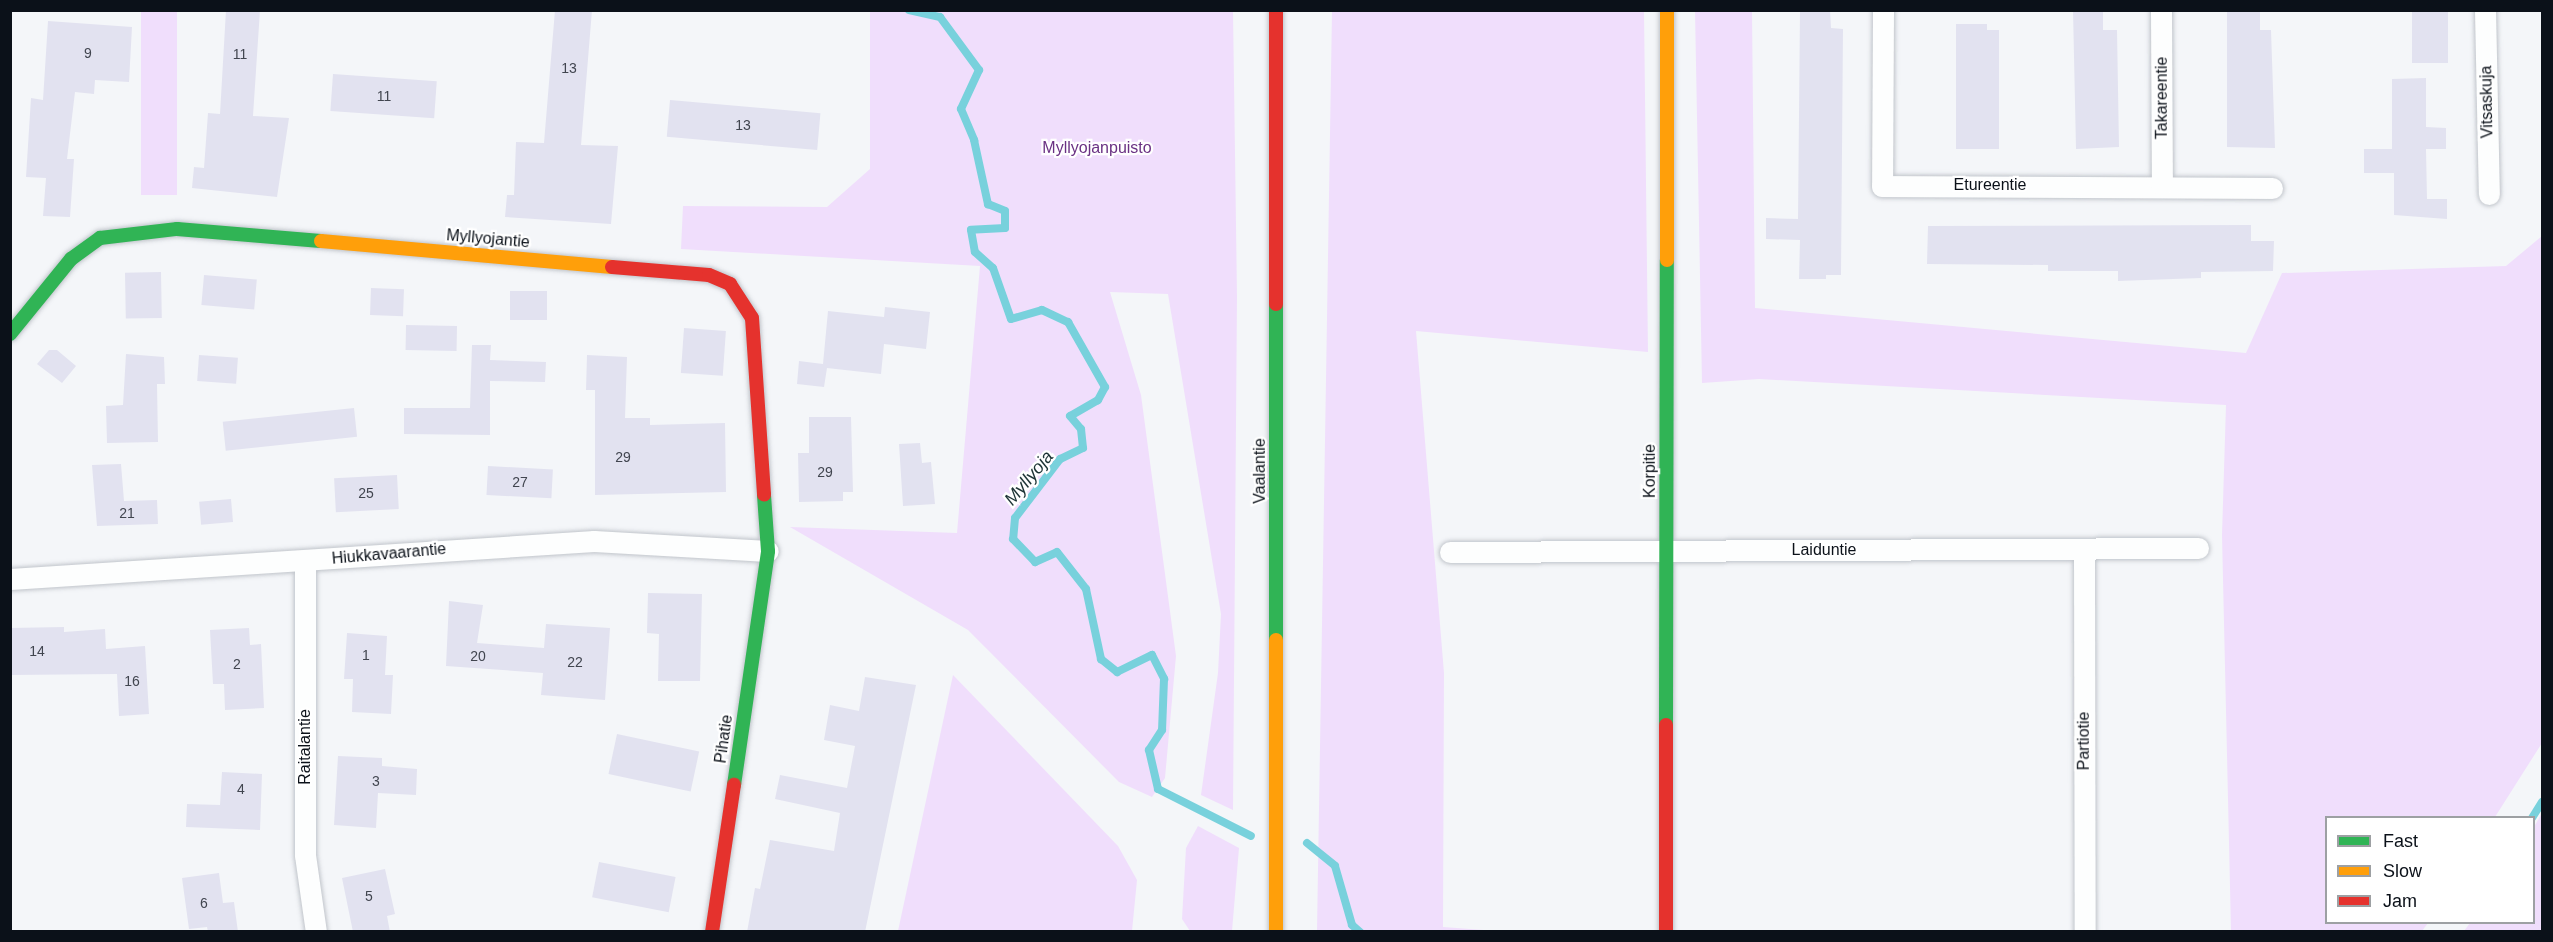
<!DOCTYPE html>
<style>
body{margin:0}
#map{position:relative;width:2553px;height:942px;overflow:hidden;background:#f4f6f9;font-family:Helvetica,sans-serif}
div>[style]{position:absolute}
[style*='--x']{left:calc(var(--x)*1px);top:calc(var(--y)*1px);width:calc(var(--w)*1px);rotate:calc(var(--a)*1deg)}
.green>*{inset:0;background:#f0defc;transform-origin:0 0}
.stream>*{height:8px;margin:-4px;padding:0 4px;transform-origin:4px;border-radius:4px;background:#78d1dc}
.building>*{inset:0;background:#e2e2f0;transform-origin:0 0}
.roads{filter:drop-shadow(0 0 2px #c1c5cb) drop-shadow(0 0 2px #c1c5cb)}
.street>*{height:21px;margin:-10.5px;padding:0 10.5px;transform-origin:10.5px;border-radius:10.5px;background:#fdfefe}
.fast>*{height:14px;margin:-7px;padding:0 7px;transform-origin:7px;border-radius:7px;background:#30b455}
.slow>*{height:14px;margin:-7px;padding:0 7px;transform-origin:7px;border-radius:7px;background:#ff9f0a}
.jam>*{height:14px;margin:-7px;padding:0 7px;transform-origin:7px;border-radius:7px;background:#e5322d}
span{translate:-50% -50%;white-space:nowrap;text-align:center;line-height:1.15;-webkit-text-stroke:4.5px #fff;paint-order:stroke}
.number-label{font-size:14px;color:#41454f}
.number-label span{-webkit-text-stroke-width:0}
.street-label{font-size:16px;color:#0b1119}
.park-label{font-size:16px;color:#6a3183}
.water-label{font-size:18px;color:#1d3335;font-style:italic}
.frame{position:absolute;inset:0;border:12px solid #0b1119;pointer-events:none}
.legend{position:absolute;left:2325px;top:816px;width:210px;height:108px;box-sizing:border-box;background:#fff;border:2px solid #9da0a3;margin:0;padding:8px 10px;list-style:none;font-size:18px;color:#0b1119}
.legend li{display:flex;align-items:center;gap:12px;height:30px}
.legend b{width:30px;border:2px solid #9da0a3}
</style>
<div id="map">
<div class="green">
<i style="left:141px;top:11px;width:36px;height:184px"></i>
<i style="clip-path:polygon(870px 11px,1233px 11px,1237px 296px,1233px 810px,1201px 795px,1218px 673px,1221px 614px,1168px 294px,1110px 292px,1141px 395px,1176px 656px,1165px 778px,1152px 797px,1119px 782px,968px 630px,790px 527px,957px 533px,980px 266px,681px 249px,683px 206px,827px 207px,870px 169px)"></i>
<i style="clip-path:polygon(1332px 11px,1644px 11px,1648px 352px,1416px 331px,1444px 673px,1443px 927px,1497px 931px,1317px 931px)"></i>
<i style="clip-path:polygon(1695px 11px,1752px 11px,1755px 308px,2246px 353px,2282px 273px,2506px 266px,2542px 236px,2542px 743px,2495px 817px,2326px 818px,2326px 922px,2428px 923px,2422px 931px,2231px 931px,2222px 535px,2226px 405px,1759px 379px,1702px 383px)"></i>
<i style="clip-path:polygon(953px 675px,1118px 846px,1137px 880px,1132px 931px,898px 931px)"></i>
<i style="clip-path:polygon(2542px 813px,2542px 931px,2464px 931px,2470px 923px,2534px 922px,2534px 827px)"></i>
<i style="clip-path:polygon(1198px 826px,1239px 848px,1232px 931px,1190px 931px,1182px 919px,1186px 848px)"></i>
</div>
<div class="stream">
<i style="--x:909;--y:10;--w:32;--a:13"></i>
<i style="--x:940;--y:17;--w:66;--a:53.7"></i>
<i style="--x:979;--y:70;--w:43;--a:114.8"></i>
<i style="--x:961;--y:109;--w:34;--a:67"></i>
<i style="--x:974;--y:140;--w:66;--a:77.7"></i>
<i style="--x:988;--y:204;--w:18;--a:22"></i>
<i style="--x:1005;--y:211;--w:17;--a:90"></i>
<i style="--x:1005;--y:228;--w:34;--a:177"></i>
<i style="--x:971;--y:230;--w:22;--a:80"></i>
<i style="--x:975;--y:252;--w:24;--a:42"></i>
<i style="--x:993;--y:268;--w:54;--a:70.6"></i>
<i style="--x:1011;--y:319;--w:32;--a:-16"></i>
<i style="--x:1042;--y:310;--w:29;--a:25"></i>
<i style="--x:1068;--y:322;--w:75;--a:60.4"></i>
<i style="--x:1105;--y:387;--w:15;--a:118"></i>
<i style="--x:1098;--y:400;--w:32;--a:150"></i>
<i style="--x:1070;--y:416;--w:17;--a:50"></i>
<i style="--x:1081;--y:429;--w:19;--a:84"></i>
<i style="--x:1083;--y:448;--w:25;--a:154"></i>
<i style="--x:1060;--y:459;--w:74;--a:127.3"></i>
<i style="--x:1015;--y:518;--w:21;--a:95"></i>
<i style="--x:1013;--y:539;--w:32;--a:46"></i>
<i style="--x:1035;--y:562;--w:24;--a:-24"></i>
<i style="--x:1057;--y:552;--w:47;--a:51.9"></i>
<i style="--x:1086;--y:589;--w:72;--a:77.9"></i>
<i style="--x:1101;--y:659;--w:21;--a:39"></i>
<i style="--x:1117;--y:672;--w:39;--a:-26"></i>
<i style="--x:1152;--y:655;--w:27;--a:63"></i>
<i style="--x:1164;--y:679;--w:51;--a:92.2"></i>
<i style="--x:1162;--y:730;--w:24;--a:123"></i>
<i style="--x:1149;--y:750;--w:40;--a:77"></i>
<i style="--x:1158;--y:789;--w:104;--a:26.8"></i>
<i style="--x:2532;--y:818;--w:19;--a:-58"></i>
<i style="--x:1307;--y:843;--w:36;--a:39"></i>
<i style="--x:1335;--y:866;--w:61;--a:73.9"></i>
<i style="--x:1352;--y:925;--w:11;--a:41"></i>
</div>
<div class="building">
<i style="clip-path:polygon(226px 10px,260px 10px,253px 116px,289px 118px,277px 197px,192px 188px,194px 167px,204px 168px,208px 113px,220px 114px)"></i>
<i style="clip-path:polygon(555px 10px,592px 10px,581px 145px,618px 146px,611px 224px,505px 217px,507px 195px,514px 195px,516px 142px,544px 143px)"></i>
<i style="clip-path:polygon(1800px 10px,1830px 10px,1831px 28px,1843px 29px,1841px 275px,1826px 275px,1826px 279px,1799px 279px,1800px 240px,1766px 239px,1766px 218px,1798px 219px)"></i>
<i style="clip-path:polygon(2073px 10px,2103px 10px,2103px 30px,2117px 30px,2119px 147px,2076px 149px)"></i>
<i style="clip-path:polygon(2227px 10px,2260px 10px,2260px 30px,2271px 30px,2275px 148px,2227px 147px)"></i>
<i style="left:2412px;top:10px;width:36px;height:53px"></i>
<i style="clip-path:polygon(48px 21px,132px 27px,129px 82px,95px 80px,94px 94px,75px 92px,67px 159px,74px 159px,70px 217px,43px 216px,46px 178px,26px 177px,31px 98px,43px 100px)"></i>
<i style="clip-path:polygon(1956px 24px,1987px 24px,1987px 30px,1999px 30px,1999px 149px,1956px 149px)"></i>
<i style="left:333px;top:74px;width:104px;height:37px;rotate:4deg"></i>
<i style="clip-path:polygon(2426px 78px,2426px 127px,2446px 128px,2446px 149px,2426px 149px,2427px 199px,2447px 199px,2447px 219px,2394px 215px,2394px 173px,2364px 173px,2364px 149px,2392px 149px,2392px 79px)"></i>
<i style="left:670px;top:100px;width:151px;height:37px;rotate:5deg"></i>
<i style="clip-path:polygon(2251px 225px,2251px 241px,2274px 241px,2273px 271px,2201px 272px,2201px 278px,2118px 281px,2118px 271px,2048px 271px,2048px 265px,1927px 264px,1928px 226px)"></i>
<i style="left:161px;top:272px;width:46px;height:36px;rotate:89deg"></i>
<i style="left:204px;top:275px;width:53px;height:30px;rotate:5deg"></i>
<i style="left:371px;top:288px;width:33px;height:27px;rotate:2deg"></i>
<i style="left:510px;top:291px;width:37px;height:29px"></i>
<i style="clip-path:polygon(885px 307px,930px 312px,926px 349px,884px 344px,881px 374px,827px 368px,824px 387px,797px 384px,799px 361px,823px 364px,828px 311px,884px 317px)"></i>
<i style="left:406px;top:325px;width:51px;height:25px;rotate:1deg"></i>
<i style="left:684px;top:328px;width:42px;height:45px;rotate:4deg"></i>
<i style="clip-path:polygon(472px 345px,491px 345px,490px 360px,546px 362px,545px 382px,490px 381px,490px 435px,404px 434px,404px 408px,470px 408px)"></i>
<i style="clip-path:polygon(49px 350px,57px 350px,76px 366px,62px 383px,37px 364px)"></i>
<i style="clip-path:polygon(126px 354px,164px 357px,165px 384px,157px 384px,158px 442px,107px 443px,106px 406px,123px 405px)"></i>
<i style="left:199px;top:355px;width:39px;height:26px;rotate:4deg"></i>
<i style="clip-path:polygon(587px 355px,627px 357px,625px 418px,650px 418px,650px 425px,725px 423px,726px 492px,595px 495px,595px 390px,586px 390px)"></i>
<i style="left:354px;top:408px;width:29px;height:132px;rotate:84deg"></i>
<i style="clip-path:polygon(809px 417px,851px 417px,853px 492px,843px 492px,843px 501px,799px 502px,798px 453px,809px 453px)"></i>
<i style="clip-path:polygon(920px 443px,922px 463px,931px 462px,935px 504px,903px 506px,899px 444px)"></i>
<i style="clip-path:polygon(121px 464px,124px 501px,157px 500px,158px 524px,97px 526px,92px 465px)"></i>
<i style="left:488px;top:466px;width:65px;height:29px;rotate:3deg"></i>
<i style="left:397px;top:475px;width:34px;height:63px;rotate:87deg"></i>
<i style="left:231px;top:499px;width:23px;height:32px;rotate:85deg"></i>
<i style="clip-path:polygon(648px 593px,702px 594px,700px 681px,658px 681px,659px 634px,647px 633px)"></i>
<i style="clip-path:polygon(449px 601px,483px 605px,477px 643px,544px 648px,546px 624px,610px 628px,605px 700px,541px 695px,543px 673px,446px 666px)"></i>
<i style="clip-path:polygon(64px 627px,64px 632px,105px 629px,106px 649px,145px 646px,149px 714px,119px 716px,117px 674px,10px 675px,10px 628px)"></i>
<i style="clip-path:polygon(249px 628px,250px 645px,261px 644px,264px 708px,225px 710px,224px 684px,213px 684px,210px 630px)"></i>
<i style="clip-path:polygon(347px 633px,387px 636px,385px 675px,393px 675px,391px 714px,352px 712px,353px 679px,344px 679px)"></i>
<i style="clip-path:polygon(865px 677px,916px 685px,865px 932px,747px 932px,755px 888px,760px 889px,770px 840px,834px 851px,840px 813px,775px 799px,780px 775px,847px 788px,855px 746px,824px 740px,830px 705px,859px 711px)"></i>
<i style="left:617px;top:734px;width:84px;height:41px;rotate:12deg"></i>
<i style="clip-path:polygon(338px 756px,382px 758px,382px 766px,417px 769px,416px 795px,378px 793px,376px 828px,334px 825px)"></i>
<i style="clip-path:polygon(222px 772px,262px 774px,260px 830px,186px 827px,187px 804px,220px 805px)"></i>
<i style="left:599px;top:862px;width:78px;height:36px;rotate:11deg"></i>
<i style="clip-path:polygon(385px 869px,395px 914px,387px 916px,390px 932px,353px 932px,342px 878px)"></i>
<i style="clip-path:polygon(219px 873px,223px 903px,234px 902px,238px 932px,208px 932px,207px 927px,189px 929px,182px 878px)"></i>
</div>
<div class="roads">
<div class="street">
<i style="--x:1883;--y:10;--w:176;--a:90.3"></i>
<i style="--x:1882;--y:186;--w:390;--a:0.3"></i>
<i style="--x:2161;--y:10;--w:175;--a:89.7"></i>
<i style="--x:2485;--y:10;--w:184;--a:88.8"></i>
<i style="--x:2084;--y:550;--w:382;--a:89.9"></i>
<i style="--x:1450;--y:552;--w:748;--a:-0.31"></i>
<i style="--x:305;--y:562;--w:293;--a:90"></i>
<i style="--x:305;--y:855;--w:78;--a:81.9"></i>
<i style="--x:10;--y:579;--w:585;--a:-3.72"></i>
<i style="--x:594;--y:541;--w:174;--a:3.3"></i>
</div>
<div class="fast">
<i style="--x:1276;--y:304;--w:336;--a:90"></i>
<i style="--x:10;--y:334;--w:97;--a:-50.9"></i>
<i style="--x:71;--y:259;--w:36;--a:-36"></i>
<i style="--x:100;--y:238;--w:78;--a:-6.7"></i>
<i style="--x:177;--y:229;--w:144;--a:4.8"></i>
<i style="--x:1666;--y:725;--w:465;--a:-89.9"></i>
<i style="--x:734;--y:785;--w:236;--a:-81.7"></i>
<i style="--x:768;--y:551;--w:56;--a:-94.1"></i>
</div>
<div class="slow">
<i style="--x:321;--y:241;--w:292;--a:5.1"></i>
<i style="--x:1667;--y:260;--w:250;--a:-90"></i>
<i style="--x:1276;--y:640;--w:292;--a:90"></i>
</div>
<div class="jam">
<i style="--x:1276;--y:10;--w:294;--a:90"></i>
<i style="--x:612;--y:267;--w:97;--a:4.7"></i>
<i style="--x:709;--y:275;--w:23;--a:23"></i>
<i style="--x:730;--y:284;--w:40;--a:57.1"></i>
<i style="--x:752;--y:318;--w:177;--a:86.1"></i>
<i style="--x:712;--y:932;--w:149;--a:-81.5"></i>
<i style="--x:1666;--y:932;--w:207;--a:-90"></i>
</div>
</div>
<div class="number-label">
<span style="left:88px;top:53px">9</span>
<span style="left:240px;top:54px">11</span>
<span style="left:569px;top:68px">13</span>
<span style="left:384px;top:96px">11</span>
<span style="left:743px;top:125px">13</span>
<span style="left:623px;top:457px">29</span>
<span style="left:825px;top:472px">29</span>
<span style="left:520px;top:482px">27</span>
<span style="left:366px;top:493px">25</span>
<span style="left:127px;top:513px">21</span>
<span style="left:37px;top:651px">14</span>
<span style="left:366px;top:655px">1</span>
<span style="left:478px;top:656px">20</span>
<span style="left:575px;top:662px">22</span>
<span style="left:237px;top:664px">2</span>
<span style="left:132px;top:681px">16</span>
<span style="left:376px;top:781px">3</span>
<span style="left:241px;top:789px">4</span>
<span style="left:369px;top:896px">5</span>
<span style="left:204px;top:903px">6</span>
</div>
<div class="street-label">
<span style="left:2162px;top:98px;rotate:-90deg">Takareentie</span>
<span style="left:2487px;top:102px;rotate:-91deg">Vitsaskuja</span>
<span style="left:1990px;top:185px">Etureentie</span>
<span style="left:488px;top:239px;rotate:5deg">Myllyojantie</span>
<span style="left:1260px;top:471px;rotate:-90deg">Vaalantie</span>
<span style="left:1650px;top:471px;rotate:-90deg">Korpitie</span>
<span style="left:1824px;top:550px">Laiduntie</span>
<span style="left:389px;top:554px;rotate:-5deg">Hiukkavaarantie</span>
<span style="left:724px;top:739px;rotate:-82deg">Pihatie</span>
<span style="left:2084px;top:741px;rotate:-90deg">Partiotie</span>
<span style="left:305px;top:747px;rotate:-90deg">Raitalantie</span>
</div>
<div class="park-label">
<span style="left:1097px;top:148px">Myllyojanpuisto</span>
</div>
<div class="water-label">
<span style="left:1029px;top:478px;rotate:-50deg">Myllyoja</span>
</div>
<div class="frame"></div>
<ul class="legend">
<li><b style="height:8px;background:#30b455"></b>Fast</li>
<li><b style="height:8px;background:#ff9f0a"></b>Slow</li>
<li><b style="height:8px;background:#e5322d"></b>Jam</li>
</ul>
</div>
